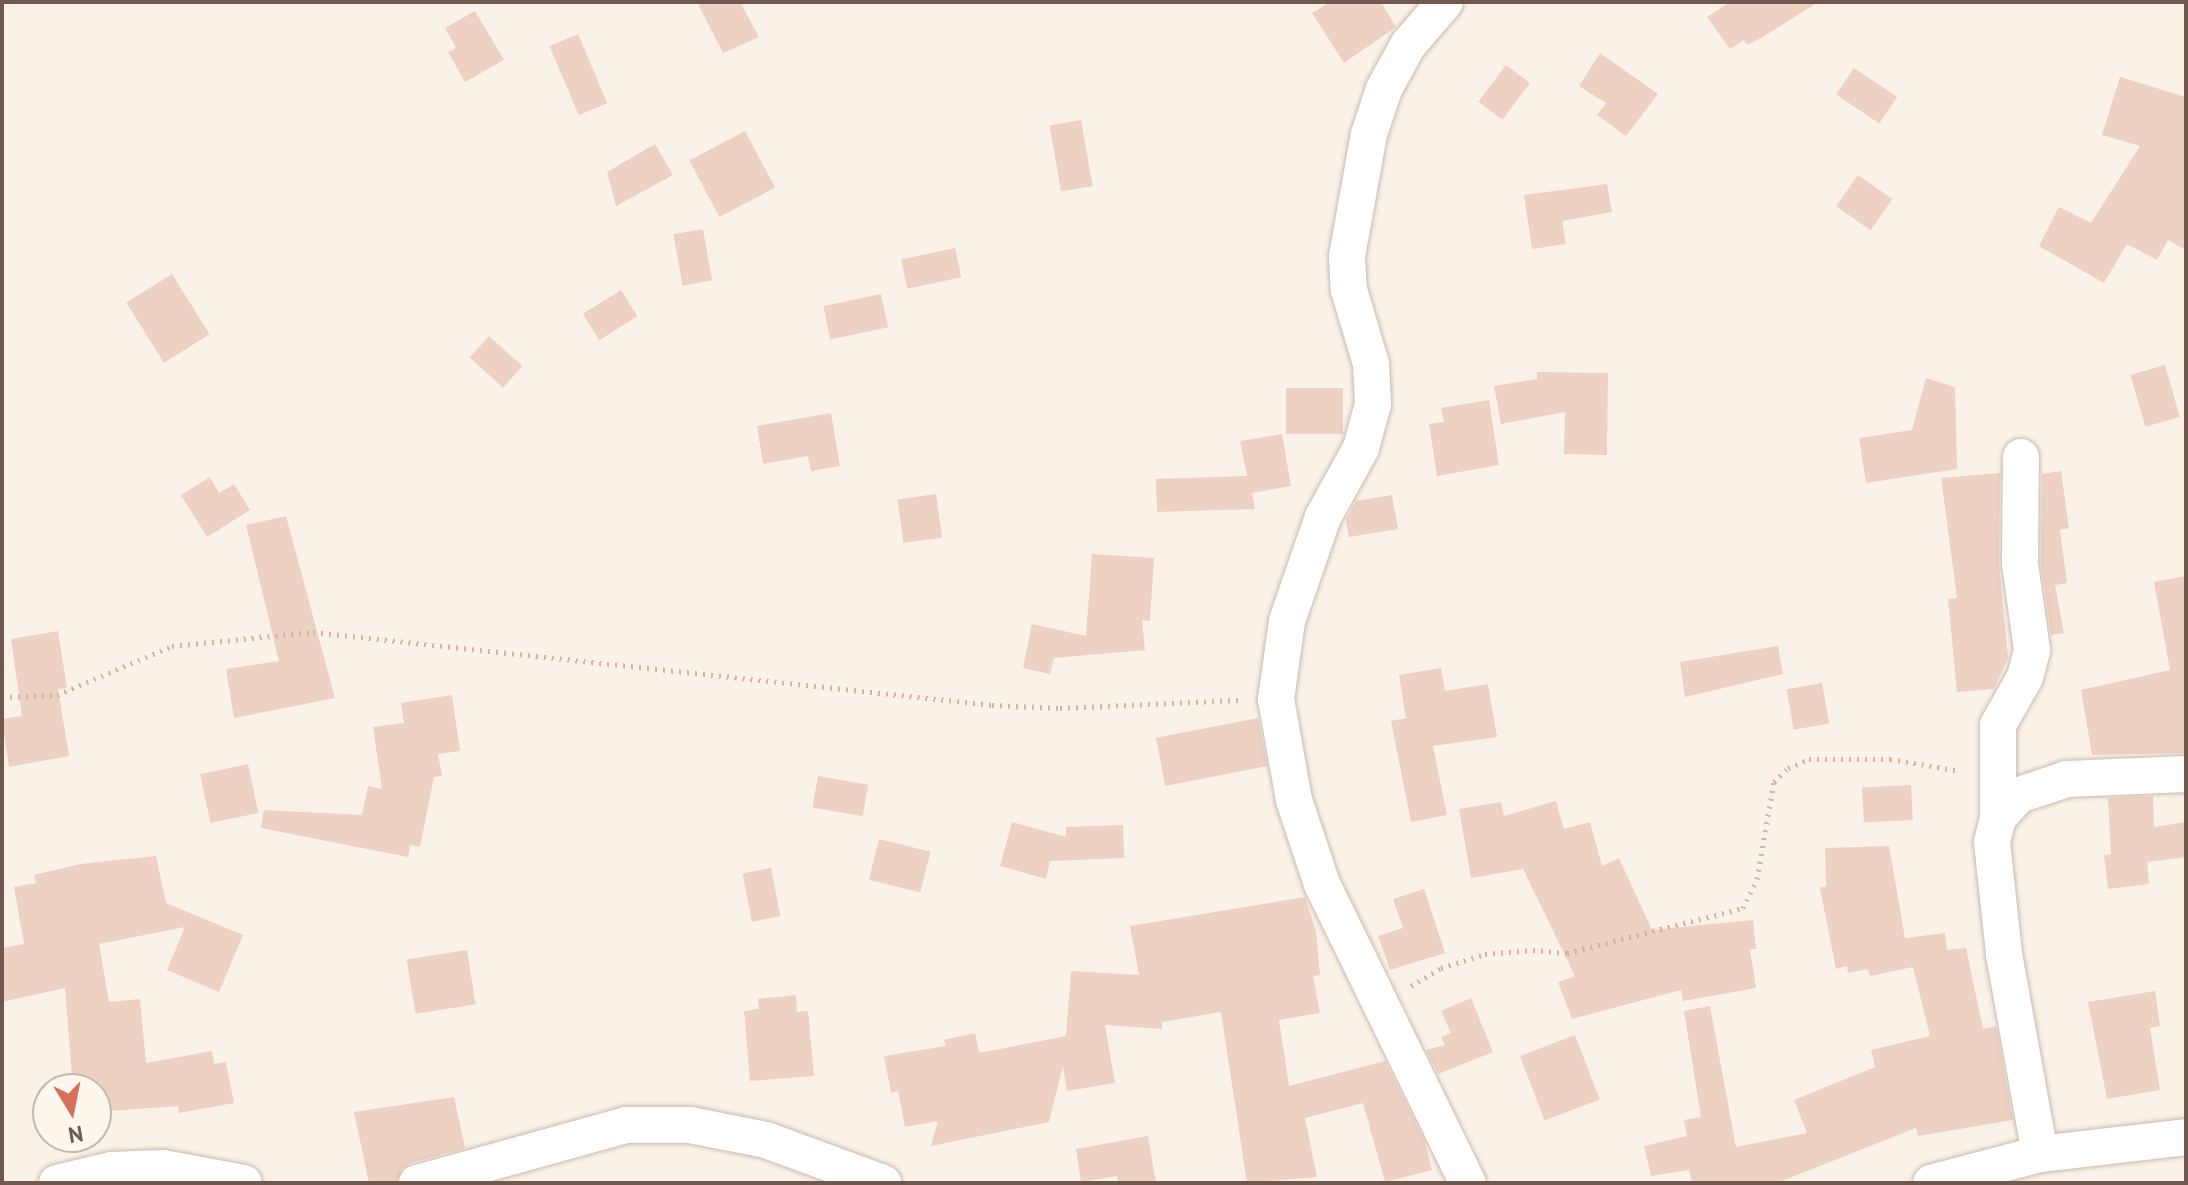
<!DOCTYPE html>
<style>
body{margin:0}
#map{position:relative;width:2188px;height:1185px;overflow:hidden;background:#faf2e8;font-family:"PT Sans",sans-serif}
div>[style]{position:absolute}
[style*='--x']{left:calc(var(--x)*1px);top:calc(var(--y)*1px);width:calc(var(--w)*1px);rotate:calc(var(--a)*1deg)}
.building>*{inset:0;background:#edd1c2;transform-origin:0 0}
.path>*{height:5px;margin-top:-2.5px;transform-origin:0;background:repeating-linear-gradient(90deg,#d2b5a5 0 2px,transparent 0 8px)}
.roads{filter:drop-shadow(0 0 2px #cbbaaf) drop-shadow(0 0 2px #cbbaaf)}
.minor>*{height:36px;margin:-18px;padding:0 18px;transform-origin:18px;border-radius:18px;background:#fff}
span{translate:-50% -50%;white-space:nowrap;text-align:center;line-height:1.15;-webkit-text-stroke:8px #fdf7ee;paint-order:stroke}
.frame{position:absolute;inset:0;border:4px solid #72594f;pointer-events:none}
.north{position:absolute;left:32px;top:1073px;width:80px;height:80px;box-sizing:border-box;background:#fdf7ee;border:2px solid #c5b8ae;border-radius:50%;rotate:170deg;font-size:22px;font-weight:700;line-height:32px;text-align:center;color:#72594f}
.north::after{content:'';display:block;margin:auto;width:28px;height:36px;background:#d7705a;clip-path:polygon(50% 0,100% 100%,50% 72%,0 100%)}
</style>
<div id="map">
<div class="building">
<i style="clip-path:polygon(697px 2px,740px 2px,759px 37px,723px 53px)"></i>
<i style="clip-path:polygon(1330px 2px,1381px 2px,1396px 27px,1344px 63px,1312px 13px)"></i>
<i style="clip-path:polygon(1730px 2px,1818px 2px,1763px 37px,1747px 45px,1744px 40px,1730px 49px,1707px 17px)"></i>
<i style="clip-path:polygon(475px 11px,504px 60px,465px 82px,448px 52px,456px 48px,445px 28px)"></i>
<i style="left:578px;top:34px;width:75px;height:31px;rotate:67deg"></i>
<i style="clip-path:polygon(1600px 53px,1658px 94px,1626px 136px,1597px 115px,1606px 103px,1579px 86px)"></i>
<i style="left:1506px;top:65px;width:30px;height:46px;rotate:37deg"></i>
<i style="left:1854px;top:68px;width:52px;height:32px;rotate:34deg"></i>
<i style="clip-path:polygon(2120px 77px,2186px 97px,2186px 250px,2168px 240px,2157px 260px,2127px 244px,2104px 283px,2039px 246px,2059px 207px,2091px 223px,2140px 146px,2102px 135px)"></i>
<i style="left:1081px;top:120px;width:67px;height:32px;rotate:80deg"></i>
<i style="left:745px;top:131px;width:64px;height:63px;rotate:62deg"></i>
<i style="clip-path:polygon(655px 144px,673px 175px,616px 206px,607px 172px)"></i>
<i style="left:1858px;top:175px;width:42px;height:38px;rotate:35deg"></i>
<i style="clip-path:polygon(1607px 184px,1612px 212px,1562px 221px,1566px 244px,1532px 249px,1524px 195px)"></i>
<i style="left:703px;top:229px;width:52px;height:30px;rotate:80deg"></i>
<i style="left:955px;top:248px;width:30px;height:55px;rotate:78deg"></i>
<i style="left:172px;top:274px;width:71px;height:54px;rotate:58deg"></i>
<i style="left:621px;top:290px;width:31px;height:45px;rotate:58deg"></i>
<i style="left:881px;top:294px;width:34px;height:59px;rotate:78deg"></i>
<i style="left:489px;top:336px;width:45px;height:29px;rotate:42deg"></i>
<i style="left:2165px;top:365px;width:54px;height:36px;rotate:74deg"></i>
<i style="clip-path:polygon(1537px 372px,1608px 373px,1607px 455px,1564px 454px,1565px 412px,1501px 424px,1494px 386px,1537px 379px)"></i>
<i style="clip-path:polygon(1926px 378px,1955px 387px,1957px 469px,1866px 483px,1859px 438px,1912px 430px)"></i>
<i style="left:1286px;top:388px;width:57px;height:46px"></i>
<i style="clip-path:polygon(1489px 400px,1499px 465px,1437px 476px,1429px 424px,1444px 422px,1441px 408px)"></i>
<i style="clip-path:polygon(831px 413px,840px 466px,811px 471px,808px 456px,763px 464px,757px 426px)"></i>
<i style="clip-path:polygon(1282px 434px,1291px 486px,1252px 493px,1255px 509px,1157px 512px,1156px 479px,1247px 476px,1240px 441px)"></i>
<i style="clip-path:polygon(2061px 471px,2069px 528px,2060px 530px,2067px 583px,2055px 585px,2064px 633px,2051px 635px,2041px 563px,2042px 474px)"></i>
<i style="clip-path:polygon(2000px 473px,1999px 564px,2008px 658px,1994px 689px,1957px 692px,1948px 599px,1957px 598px,1941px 478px)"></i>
<i style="clip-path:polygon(210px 477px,219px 493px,234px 484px,250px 510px,207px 537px,181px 495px)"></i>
<i style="left:936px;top:494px;width:44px;height:39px;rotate:82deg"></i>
<i style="clip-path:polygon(1392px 495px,1398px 529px,1349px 537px,1346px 520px,1356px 501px)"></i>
<i style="clip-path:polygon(286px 516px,335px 698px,234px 718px,226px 669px,279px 661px,246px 525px)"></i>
<i style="clip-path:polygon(1092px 554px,1154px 558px,1150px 621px,1142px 620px,1145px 650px,1054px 658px,1050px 674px,1023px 668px,1032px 624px,1086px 636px)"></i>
<i style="clip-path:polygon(2186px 576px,2186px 753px,2092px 755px,2081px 690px,2170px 670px,2154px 582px)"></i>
<i style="clip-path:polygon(58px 631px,67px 688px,58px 689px,69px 756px,9px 767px,2px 719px,22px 716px,11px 639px)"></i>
<i style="clip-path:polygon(1778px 646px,1783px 674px,1685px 697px,1680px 662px)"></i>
<i style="clip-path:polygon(1441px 668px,1445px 691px,1488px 684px,1497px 737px,1433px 746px,1447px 815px,1411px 822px,1391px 721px,1406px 718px,1399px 675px)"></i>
<i style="left:1822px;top:683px;width:41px;height:36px;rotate:80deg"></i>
<i style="clip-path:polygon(452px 695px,460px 751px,438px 754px,442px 776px,434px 777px,420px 847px,410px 845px,408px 857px,261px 828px,264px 810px,362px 815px,368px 786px,382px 789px,373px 727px,404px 723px,401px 703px)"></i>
<i style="left:1258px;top:718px;width:49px;height:104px;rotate:79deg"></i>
<i style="left:248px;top:764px;width:50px;height:49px;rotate:78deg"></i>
<i style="left:818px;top:776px;width:51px;height:32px;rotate:10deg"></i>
<i style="left:1911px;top:785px;width:35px;height:49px;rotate:87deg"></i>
<i style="clip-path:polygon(2153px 796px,2154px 827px,2186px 822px,2186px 857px,2147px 862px,2149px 884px,2108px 889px,2104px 855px,2111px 854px,2108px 798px)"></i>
<i style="clip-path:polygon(1556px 801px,1564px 829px,1590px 822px,1602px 866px,1619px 858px,1652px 930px,1753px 920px,1756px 949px,1750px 949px,1756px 988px,1683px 1001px,1681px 990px,1572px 1019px,1558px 982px,1575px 976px,1523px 869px,1471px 878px,1459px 809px,1501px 802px,1504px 816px)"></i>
<i style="clip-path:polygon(1012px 822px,1066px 837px,1066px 827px,1123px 825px,1124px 858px,1050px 861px,1046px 879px,1000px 866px)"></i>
<i style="left:879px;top:839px;width:53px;height:42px;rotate:14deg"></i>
<i style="clip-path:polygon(1889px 846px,1905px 938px,1945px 933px,1947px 950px,1966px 948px,1983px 1029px,1996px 1026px,2013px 1120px,1918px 1136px,1916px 1128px,1777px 1183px,1692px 1183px,1689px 1170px,1651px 1176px,1644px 1146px,1687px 1136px,1684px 1120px,1701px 1117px,1684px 1011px,1710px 1006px,1736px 1147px,1807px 1133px,1794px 1100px,1875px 1067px,1871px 1050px,1930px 1036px,1913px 967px,1870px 976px,1868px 969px,1848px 973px,1847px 966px,1836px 969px,1820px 888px,1826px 886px,1825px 848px)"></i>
<i style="clip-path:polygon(156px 856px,166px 903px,243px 935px,219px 992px,167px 970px,185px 927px,99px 944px,109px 1002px,140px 999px,146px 1063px,212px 1051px,214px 1064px,226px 1062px,234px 1103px,179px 1113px,178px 1106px,96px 1112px,96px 1089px,73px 1089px,65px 988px,2px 1002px,2px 948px,24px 944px,14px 887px,36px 883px,34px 875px,80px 864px)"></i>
<i style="left:771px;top:868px;width:49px;height:29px;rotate:79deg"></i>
<i style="clip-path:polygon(1424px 889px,1445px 953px,1390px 970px,1378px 936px,1403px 928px,1393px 899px)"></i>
<i style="clip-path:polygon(1305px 897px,1316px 932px,1320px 975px,1313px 976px,1320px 1013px,1279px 1020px,1289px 1086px,1385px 1061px,1425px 1142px,1432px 1170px,1385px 1182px,1363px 1103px,1305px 1118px,1317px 1177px,1247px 1183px,1221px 1012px,1162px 1022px,1162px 1029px,1105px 1025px,1115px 1083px,1067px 1091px,1063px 1066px,1049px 1122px,931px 1146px,938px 1121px,905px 1127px,898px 1091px,891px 1093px,884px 1056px,946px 1046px,944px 1040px,975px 1033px,979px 1053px,1066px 1036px,1071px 971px,1139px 975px,1130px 926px)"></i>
<i style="left:467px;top:950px;width:55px;height:61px;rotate:81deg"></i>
<i style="clip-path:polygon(2155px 991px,2160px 1026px,2150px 1028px,2160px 1090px,2107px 1099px,2088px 1002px)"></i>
<i style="clip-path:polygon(796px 995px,797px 1012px,808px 1011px,814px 1076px,750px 1081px,744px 1011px,759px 1009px,758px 999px)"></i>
<i style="clip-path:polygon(1471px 998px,1493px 1052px,1438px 1074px,1426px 1050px,1445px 1045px,1441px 1037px,1451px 1033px,1441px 1011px)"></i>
<i style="left:1575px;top:1035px;width:69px;height:59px;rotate:69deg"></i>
<i style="clip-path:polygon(454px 1097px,465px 1148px,411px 1163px,402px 1169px,397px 1183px,369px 1183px,354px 1112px)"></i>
<i style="clip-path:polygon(1148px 1136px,1156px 1183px,1118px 1183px,1117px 1176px,1081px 1182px,1076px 1149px)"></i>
</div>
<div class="path">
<i style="--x:2;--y:697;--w:55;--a:-2.1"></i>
<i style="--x:57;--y:695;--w:125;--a:-23.1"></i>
<i style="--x:172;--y:646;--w:142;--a:-5.7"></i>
<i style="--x:313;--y:632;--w:683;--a:6.14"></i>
<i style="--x:992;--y:705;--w:68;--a:2.5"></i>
<i style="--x:1060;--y:708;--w:179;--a:-2.6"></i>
<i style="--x:1411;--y:986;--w:35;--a:-31"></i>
<i style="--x:1441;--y:968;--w:46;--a:-17.7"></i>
<i style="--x:1485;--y:954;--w:48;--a:-4.8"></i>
<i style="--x:1533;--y:950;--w:34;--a:5"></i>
<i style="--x:1567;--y:953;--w:182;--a:-14.3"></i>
<i style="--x:1743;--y:908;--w:32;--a:-64"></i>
<i style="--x:1757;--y:879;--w:98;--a:-80.1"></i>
<i style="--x:1774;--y:782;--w:20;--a:-45"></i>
<i style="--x:1788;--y:768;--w:23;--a:-23"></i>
<i style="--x:1809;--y:759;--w:81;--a:0"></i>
<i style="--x:1890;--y:759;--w:72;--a:9.6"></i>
</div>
<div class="roads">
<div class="minor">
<i style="--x:1445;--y:2;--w:57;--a:130.7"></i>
<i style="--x:1408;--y:45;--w:50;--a:118.6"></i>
<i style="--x:1384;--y:89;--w:47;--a:108.4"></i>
<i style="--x:1369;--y:134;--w:124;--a:100.2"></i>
<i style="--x:1347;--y:256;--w:34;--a:87"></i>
<i style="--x:1349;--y:290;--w:77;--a:73.4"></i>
<i style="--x:1371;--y:364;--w:40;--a:87.1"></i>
<i style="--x:1373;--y:404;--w:46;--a:105.3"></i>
<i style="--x:1361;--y:448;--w:79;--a:118.8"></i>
<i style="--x:1323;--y:517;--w:110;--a:109.1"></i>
<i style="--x:1287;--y:621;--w:79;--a:98"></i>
<i style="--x:1276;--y:699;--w:103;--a:79.9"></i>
<i style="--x:1294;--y:800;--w:89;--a:71.6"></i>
<i style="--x:1322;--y:884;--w:333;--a:64"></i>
<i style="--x:1998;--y:818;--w:93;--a:-90"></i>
<i style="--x:1998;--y:725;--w:55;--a:-60.6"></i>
<i style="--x:2025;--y:677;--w:28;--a:-75"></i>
<i style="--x:2032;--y:650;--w:87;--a:-97.9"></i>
<i style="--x:2020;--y:564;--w:107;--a:-89.5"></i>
<i style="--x:2040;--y:1154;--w:203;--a:-100.2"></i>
<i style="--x:2004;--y:954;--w:113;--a:-96.1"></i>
<i style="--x:1992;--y:842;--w:25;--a:-76"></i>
<i style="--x:1998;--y:818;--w:31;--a:-48"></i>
<i style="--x:2019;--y:795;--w:51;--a:-18.4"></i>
<i style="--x:2067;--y:779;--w:119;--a:-2.4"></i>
<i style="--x:57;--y:1183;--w:56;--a:-13.5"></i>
<i style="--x:111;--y:1170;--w:52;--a:-2.2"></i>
<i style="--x:163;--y:1168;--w:82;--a:10.5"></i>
<i style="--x:417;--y:1183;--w:217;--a:-15.5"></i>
<i style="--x:626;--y:1125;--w:64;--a:0"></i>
<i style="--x:690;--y:1125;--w:77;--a:11.2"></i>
<i style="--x:766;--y:1140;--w:125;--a:20.2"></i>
<i style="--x:1931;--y:1183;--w:113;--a:-14.9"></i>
<i style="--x:2040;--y:1154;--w:147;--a:-6.6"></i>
</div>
</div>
<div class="frame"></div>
<div class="north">N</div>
</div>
